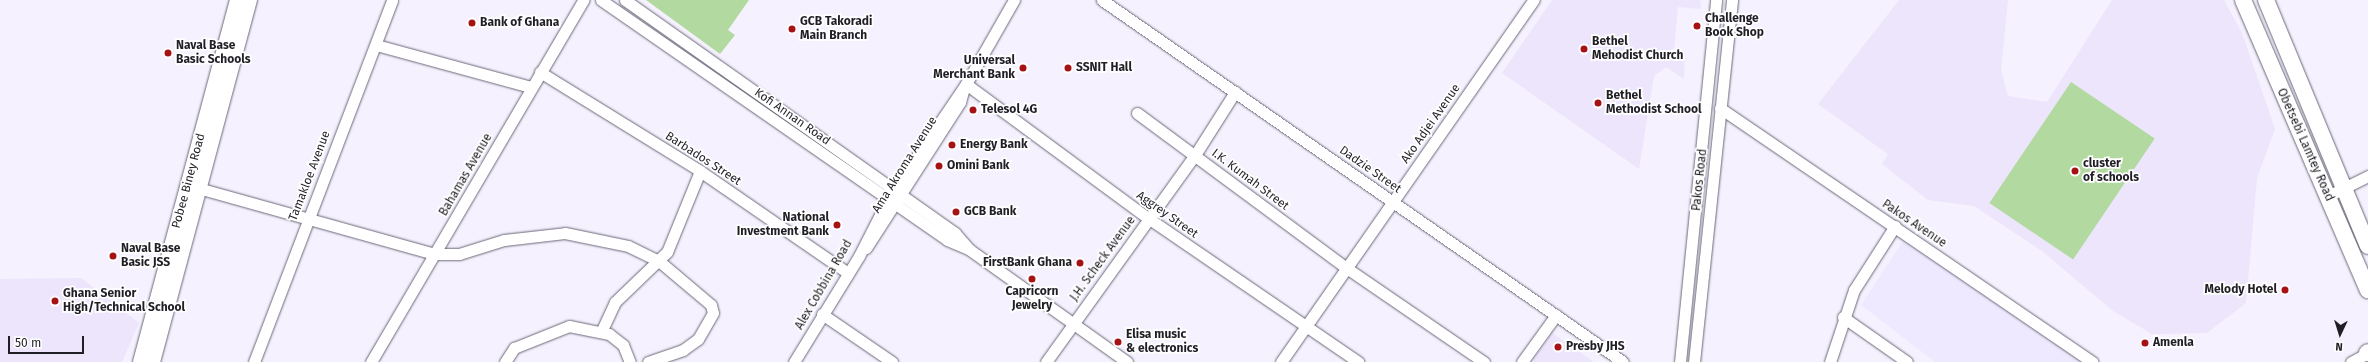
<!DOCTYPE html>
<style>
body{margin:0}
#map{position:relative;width:2368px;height:362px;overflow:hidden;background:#f5f1fe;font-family:"Fira Sans",sans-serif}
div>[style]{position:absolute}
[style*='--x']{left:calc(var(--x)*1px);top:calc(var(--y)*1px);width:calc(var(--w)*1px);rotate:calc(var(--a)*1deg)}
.built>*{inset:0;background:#efe9ff}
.education>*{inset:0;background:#ede5fb}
.green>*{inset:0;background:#b2daa0;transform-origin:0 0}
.roads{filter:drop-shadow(0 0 1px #6c6778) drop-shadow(0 0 1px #6c6778)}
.minor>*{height:11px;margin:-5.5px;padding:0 5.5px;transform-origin:5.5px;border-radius:5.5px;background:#fff}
.tertiary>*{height:14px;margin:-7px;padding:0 7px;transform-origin:7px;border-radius:7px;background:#fff}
.secondary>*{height:16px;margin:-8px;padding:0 8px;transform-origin:8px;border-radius:8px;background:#fff}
.dots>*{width:11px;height:11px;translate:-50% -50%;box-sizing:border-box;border:2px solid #fff;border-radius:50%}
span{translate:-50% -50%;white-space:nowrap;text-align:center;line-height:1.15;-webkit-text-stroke:3.5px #fff;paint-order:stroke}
.poi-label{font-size:12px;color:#211f26;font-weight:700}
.left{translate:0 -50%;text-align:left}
.right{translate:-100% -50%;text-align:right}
.street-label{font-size:12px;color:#211f26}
.north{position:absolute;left:2320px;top:314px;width:40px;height:40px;-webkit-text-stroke:3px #fff;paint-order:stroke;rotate:184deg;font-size:11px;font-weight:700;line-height:16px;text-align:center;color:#211f26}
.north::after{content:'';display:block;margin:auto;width:14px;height:18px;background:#211f26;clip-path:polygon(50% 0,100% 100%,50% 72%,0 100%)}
.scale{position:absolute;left:8px;top:336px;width:76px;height:18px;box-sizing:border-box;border:2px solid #211f26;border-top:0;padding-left:5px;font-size:12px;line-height:14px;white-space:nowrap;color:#211f26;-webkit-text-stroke:3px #fff;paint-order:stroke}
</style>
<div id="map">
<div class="built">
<i style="clip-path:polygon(1905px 238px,2091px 362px,1935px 362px,1861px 305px)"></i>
</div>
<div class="education">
<i style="clip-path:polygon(1552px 0,1700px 0,1701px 9px,1678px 7px,1674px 50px,1685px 52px,1684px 79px,1666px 67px,1654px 76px,1639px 169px,1502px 73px)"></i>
<i style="clip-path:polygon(1899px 0,2008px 0,2001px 70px,2008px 96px,2047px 102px,2112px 0,2224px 0,2242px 33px,2275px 129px,2257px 178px,2246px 303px,2207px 333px,2152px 334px,2113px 311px,2042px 251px,1974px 206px,1928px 200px,1882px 164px,1888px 154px,1818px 104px)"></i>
<i style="clip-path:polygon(81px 278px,139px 323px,122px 362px,0 362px,0 279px)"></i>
<i style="clip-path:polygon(1552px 333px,1594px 362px,1532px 362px)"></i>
</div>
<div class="green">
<i style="clip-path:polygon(646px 0,749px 0,728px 30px,735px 35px,720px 54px)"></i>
<i style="left:2071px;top:82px;width:101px;height:146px;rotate:34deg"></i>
</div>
<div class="roads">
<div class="minor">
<i style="--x:601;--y:0;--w:421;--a:34.7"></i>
<i style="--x:947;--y:240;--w:25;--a:23"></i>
<i style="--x:970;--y:250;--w:193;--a:35.5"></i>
<i style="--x:625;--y:0;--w:404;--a:35.2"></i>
<i style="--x:955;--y:233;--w:20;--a:49"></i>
<i style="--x:1102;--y:0;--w:634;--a:34.79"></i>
<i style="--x:376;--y:45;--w:161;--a:15.2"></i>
<i style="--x:540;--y:72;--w:188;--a:31.7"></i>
<i style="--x:700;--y:171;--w:180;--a:34.6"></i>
<i style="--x:966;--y:84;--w:226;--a:36.4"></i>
<i style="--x:1148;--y:218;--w:255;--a:34.4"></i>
<i style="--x:1720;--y:108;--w:451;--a:34.3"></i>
<i style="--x:1137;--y:113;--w:262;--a:36.5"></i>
<i style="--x:1348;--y:269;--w:165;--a:34.4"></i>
<i style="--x:198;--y:188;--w:246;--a:15.6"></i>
<i style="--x:435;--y:254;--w:24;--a:0"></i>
<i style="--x:459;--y:254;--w:47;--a:-17.3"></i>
<i style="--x:504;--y:240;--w:61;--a:-6.5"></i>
<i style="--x:565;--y:233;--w:64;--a:11.7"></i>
<i style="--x:628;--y:246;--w:34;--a:26"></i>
<i style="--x:659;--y:261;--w:68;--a:40.2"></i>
<i style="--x:711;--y:305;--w:8;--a:76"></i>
<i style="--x:713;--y:313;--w:30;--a:120"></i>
<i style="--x:698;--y:339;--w:19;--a:144"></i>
<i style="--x:683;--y:350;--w:37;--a:161"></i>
<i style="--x:2328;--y:196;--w:45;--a:-26.6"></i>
<i style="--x:866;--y:248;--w:174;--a:-57.2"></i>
<i style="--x:960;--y:102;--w:15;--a:-74"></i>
<i style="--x:822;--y:314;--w:85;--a:34.4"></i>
<i style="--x:1843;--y:317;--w:78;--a:35.1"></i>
<i style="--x:602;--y:330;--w:31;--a:-65"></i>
<i style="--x:615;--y:302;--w:72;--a:-43.9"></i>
<i style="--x:667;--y:252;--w:87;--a:-67.8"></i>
<i style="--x:254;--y:362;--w:387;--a:-69.1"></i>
<i style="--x:371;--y:362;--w:420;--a:-59.6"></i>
<i style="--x:505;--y:362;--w:17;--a:-57"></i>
<i style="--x:514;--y:348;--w:59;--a:-21.8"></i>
<i style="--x:569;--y:326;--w:41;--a:11.3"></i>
<i style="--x:609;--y:334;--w:18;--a:38"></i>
<i style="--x:623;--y:345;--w:18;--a:68"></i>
<i style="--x:794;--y:362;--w:124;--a:-58.5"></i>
<i style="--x:859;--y:256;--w:64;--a:-63"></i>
<i style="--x:888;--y:199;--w:139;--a:-55.9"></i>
<i style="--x:966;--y:84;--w:97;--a:-60.3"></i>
<i style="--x:1046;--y:362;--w:255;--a:-54.3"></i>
<i style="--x:1195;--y:155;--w:75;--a:-57.6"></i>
<i style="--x:1281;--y:362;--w:442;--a:-55.1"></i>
<i style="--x:1522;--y:362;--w:58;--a:-54.1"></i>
<i style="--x:1680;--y:362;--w:364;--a:-84.3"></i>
<i style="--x:1694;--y:362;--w:364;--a:-84"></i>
<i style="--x:1830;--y:362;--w:76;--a:-71.6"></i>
<i style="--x:1854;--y:290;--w:76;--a:-57.4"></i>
<i style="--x:2351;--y:362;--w:19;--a:-28"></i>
</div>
<div class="tertiary">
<i style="--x:140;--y:362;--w:375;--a:-75"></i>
<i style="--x:153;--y:362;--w:375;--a:-75"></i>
</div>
<div class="secondary">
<i style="--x:2243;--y:0;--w:316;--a:66.7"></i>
<i style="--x:2266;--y:0;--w:266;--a:67.5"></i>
<i style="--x:2367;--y:353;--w:1;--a:-45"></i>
</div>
</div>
<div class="dots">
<i style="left:472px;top:23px;background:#a61113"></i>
<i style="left:1697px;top:26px;background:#a61113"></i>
<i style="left:792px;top:29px;background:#a61113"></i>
<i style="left:1584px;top:49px;background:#a61113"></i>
<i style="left:168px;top:53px;background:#a61113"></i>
<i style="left:1023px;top:68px;background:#a61113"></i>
<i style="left:1068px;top:68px;background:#a61113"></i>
<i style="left:1598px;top:103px;background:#a61113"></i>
<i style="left:973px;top:110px;background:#a61113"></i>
<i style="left:952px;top:145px;background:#a61113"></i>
<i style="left:939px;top:166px;background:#a61113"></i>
<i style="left:2075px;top:171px;background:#a61113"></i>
<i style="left:956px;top:212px;background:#a61113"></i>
<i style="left:837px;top:225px;background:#a61113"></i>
<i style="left:113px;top:256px;background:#a61113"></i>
<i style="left:1080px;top:263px;background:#a61113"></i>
<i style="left:1032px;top:279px;background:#a61113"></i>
<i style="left:2285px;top:290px;background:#a61113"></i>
<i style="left:55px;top:301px;background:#a61113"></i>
<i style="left:1118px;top:342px;background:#a61113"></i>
<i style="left:2145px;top:343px;background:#a61113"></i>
<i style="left:1558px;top:347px;background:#a61113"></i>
</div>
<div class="poi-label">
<span class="left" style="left:1705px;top:26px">Challenge<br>Book Shop</span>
<span class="left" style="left:800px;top:29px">GCB Takoradi<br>Main Branch</span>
<span class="left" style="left:480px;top:23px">Bank of Ghana</span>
<span class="left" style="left:1592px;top:49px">Bethel<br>Mehodist Church</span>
<span class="left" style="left:176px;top:53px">Naval Base<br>Basic Schools</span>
<span class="right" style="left:1015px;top:68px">Universal<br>Merchant Bank</span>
<span class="left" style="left:1076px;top:68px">SSNIT Hall</span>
<span class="left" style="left:1606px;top:103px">Bethel<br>Methodist School</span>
<span class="left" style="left:981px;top:110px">Telesol 4G</span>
<span class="left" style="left:960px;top:145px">Energy Bank</span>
<span class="left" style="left:2083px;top:171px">cluster<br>of schools</span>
<span class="left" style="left:947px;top:166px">Omini Bank</span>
<span class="left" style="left:964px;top:212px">GCB Bank</span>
<span class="right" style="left:829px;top:225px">National<br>Investment Bank</span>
<span class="left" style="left:121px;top:256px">Naval Base<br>Basic JSS</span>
<span class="right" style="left:1072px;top:263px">FirstBank Ghana</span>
<span class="right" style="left:2277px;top:290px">Melody Hotel</span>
<span style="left:1032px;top:299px">Capricorn<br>Jewelry</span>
<span class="left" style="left:63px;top:301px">Ghana Senior<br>High/Technical School</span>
<span class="left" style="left:1126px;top:342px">Elisa music<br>&amp; electronics</span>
<span class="left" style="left:2153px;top:343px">Amenla</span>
<span class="left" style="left:1566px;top:347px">Presby JHS</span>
</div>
<div class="street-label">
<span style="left:792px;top:117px;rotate:35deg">Kofi Annan Road</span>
<span style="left:1431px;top:124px;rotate:-55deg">Ako Adjei Avenue</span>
<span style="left:2305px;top:145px;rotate:66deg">Obetsebi Lamtey Road</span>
<span style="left:703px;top:159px;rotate:33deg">Barbados Street</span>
<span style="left:905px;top:165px;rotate:-58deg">Ama Akroma Avenue</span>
<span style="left:1370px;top:170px;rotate:35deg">Dadzie Street</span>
<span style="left:466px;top:175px;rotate:-60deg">Bahamas Avenue</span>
<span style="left:310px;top:176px;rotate:-69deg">Tamakloe Avenue</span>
<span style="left:1250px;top:180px;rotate:37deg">I.K. Kumah Street</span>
<span style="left:1700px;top:180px;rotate:-84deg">Pakos Road</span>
<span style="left:189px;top:181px;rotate:-75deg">Pobee Biney Road</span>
<span style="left:1167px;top:215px;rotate:35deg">Aggrey Street</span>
<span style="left:1914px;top:224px;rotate:34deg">Pakos Avenue</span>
<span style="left:1103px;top:259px;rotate:-54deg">J.H. Scheck Avenue</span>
<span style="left:824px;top:285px;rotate:-60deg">Alex Cobbina Road</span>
</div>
<div class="north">N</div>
<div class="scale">50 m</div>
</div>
